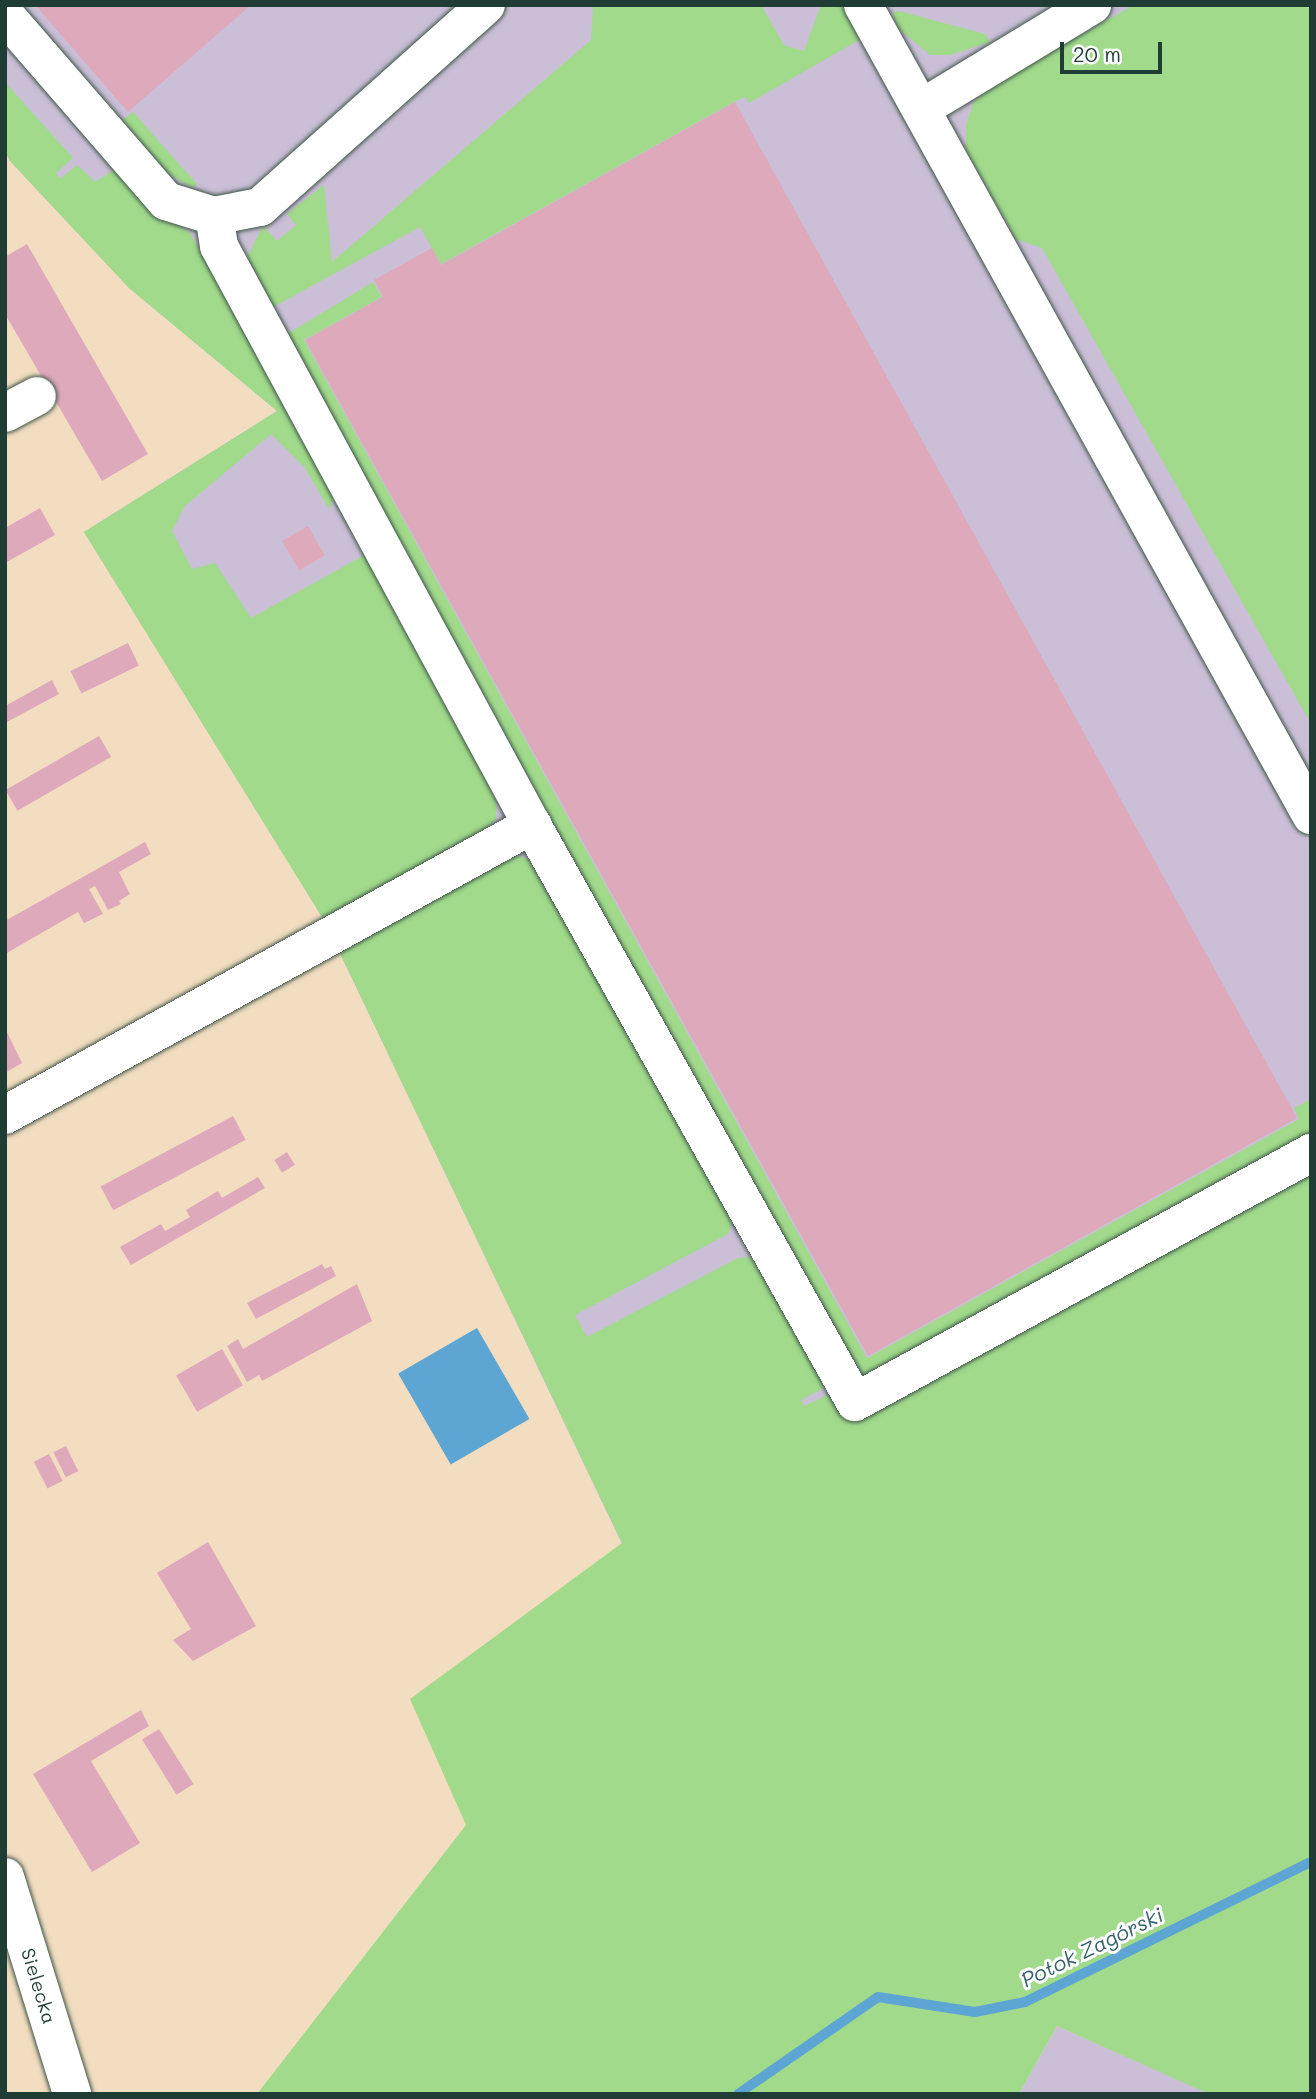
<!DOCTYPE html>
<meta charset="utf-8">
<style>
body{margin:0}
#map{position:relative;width:1316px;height:2099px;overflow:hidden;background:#f2ddc0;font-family:Mali,sans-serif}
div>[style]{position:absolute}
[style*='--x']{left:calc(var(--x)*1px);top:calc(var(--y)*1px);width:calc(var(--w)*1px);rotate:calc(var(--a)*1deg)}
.industrial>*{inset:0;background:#cabfd6}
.green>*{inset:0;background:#a1da8b}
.water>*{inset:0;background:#5da6d4;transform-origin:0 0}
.stream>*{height:10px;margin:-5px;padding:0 5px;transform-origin:5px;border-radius:5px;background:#5da6d4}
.building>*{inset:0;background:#dfa9bc;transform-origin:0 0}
.roads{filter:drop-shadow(0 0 2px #3f5549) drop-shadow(0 0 2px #3f5549)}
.minor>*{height:38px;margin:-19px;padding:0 19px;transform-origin:19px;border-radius:19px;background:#fff}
span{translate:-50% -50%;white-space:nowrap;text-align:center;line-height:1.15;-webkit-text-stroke:6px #fff;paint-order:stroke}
.street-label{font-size:19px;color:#1f3d34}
.water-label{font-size:21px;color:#35626c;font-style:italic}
.frame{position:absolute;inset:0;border:7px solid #1f3d34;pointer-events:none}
.scale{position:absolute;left:1060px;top:42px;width:102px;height:32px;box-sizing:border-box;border:4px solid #1f3d34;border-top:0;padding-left:9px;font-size:21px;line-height:24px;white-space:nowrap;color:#1f3d34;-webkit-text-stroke:5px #fff;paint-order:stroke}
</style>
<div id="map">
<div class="industrial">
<i style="clip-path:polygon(5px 5px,1260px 5px,1311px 684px,1311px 1167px,622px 1544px,325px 922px,84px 532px,277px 411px,129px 288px,10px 161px,5px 151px)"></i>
<i style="clip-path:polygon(1057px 2026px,1211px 2094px,1019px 2094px)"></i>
</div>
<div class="green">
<i style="clip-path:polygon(593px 5px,761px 5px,784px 45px,804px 51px,821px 5px,842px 5px,861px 39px,749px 103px,745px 97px,736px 101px,441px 264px,420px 227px,275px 306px,261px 304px,243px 265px,263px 226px,277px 241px,296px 225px,287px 214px,324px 185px,332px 262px,591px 40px)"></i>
<i style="clip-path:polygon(1134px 5px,1311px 5px,1311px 724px,1042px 248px,1016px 239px,966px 151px,966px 126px,973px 103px,991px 85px)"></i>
<i style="clip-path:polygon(899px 11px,985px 34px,990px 42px,950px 55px,930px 55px,898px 28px,893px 12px)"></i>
<i style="clip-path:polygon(5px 82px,73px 158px,56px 173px,60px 179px,77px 165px,95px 182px,115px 169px,142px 202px,190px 233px,336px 495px,329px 509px,305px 468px,271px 434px,185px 506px,172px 531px,192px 569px,215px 563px,251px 618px,368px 553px,497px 785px,496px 819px,480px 837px,325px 922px,84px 532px,277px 411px,129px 288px,10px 161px,5px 151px)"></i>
<i style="clip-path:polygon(133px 112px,197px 184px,192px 188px,169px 174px,122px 120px)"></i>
<i style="clip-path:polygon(373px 282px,382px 297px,304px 340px,867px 1358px,1299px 1119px,1294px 1108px,1311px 1099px,1311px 1139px,871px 1381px,850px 1372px,284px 336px)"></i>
<i style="clip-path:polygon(506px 856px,523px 857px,540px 865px,735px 1215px,728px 1234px,575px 1315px,587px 1337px,738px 1258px,751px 1257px,760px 1263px,828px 1386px,801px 1400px,804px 1406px,832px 1393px,848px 1420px,1311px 1167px,1311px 2094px,1209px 2094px,1057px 2026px,1019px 2094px,257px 2094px,466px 1825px,410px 1699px,622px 1543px,337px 947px)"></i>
</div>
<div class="water">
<i style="left:477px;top:1328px;width:105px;height:91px;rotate:60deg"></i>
</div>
<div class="stream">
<i style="--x:738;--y:2094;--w:170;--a:-34.7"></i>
<i style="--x:878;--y:1997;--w:98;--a:8.8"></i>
<i style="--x:975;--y:2012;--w:51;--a:-11.3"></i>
<i style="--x:1025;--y:2002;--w:318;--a:-26.1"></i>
</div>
<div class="building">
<i style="clip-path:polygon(35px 5px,251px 5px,128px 112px)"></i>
<i style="clip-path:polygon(735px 102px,1297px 1118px,868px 1356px,305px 340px,383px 297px,374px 280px,432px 248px,441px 265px)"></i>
<i style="clip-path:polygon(27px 244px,148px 454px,102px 481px,5px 314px,5px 257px)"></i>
<i style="clip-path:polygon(40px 508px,55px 535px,5px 563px,5px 528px)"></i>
<i style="left:308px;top:526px;width:34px;height:30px;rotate:60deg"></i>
<i style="left:128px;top:643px;width:25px;height:64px;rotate:64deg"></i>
<i style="clip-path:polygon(52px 680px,59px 694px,5px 723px,5px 706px)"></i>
<i style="left:99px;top:736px;width:24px;height:108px;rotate:60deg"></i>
<i style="clip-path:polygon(145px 842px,151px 854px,119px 872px,130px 894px,119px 901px,121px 904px,108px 910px,95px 886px,89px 889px,103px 914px,84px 923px,78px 912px,5px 954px,5px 921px)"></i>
<i style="clip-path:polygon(5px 1028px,22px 1063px,5px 1073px)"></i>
<i style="left:233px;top:1116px;width:27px;height:150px;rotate:62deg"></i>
<i style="left:287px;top:1152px;width:15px;height:15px;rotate:58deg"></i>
<i style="clip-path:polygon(258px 1177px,265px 1188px,131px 1265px,120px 1247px,161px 1224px,165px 1231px,190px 1217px,186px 1210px,218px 1191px,222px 1198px)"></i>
<i style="clip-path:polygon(322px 1264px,325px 1269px,331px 1266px,336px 1276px,256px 1319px,247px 1303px)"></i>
<i style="clip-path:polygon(357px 1284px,372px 1321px,262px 1381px,259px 1375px,247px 1382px,227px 1346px,238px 1339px,243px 1349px)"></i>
<i style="left:222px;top:1349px;width:42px;height:53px;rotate:60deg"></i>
<i style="left:66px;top:1446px;width:28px;height:14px;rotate:64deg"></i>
<i style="left:49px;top:1454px;width:30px;height:17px;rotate:63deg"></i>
<i style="clip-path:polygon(208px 1542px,256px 1626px,193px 1661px,173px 1640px,191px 1629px,157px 1573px)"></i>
<i style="clip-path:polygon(141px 1710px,149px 1726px,91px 1761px,140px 1843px,92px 1872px,33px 1774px)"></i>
<i style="left:159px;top:1729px;width:65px;height:20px;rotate:58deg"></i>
</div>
<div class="roads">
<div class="minor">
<i style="--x:863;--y:5;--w:926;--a:61.05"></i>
<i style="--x:5;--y:15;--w:246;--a:49.1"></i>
<i style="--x:166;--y:201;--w:50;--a:17.4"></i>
<i style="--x:214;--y:216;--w:47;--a:-11.1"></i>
<i style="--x:260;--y:207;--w:303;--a:-41.8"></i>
<i style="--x:922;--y:108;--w:199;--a:-31.2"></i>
<i style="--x:5;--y:413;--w:36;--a:-28"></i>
<i style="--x:532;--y:825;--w:661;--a:60.76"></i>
<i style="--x:855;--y:1402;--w:520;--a:-28.64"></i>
<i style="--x:5;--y:1115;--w:602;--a:-28.82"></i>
<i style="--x:532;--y:825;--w:658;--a:-118.4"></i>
<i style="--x:219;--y:246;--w:30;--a:-99"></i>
<i style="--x:5;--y:1877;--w:227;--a:72.8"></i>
</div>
</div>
<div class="street-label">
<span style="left:39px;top:1986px;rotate:73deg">Sielecka</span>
</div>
<div class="water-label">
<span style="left:1092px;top:1947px;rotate:-26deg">Potok Zagórski</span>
</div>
<div class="frame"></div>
<div class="scale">20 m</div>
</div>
